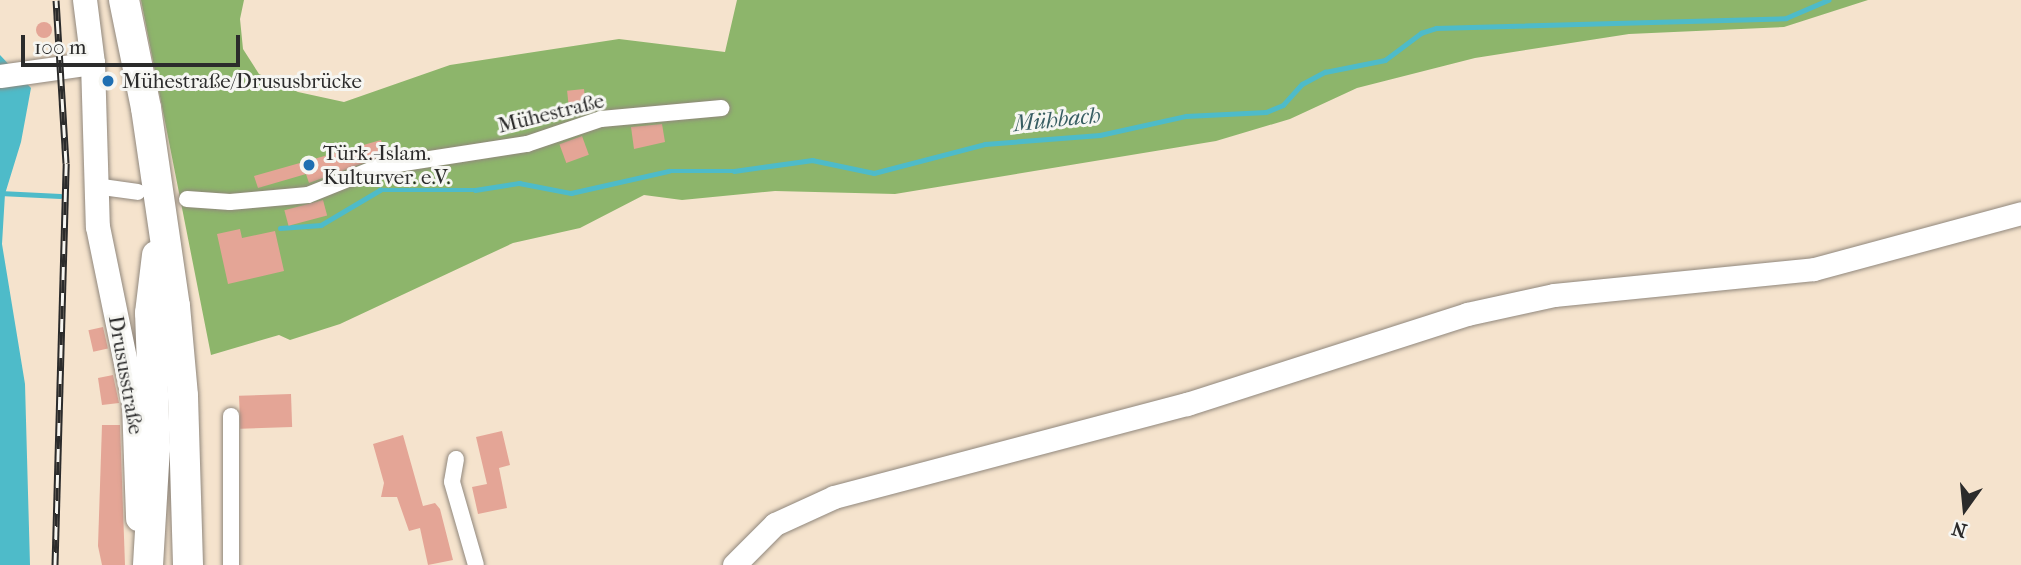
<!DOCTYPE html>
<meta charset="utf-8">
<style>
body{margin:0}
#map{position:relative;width:2021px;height:565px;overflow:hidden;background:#f5e3cd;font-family:"IM FELL French Canon",serif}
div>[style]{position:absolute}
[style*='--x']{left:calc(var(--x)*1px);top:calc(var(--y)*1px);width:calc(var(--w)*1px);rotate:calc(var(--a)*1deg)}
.forest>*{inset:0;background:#8db56b}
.water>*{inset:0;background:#4ebbc9}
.stream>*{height:4.5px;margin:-2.25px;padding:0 2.25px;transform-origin:2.25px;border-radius:2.25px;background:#4ebbc9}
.building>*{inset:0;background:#e4a596;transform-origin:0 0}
.round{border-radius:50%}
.roads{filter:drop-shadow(0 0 2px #90877c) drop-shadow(0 0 2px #90877c)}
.street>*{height:16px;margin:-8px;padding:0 8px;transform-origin:8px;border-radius:8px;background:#fff}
.secondary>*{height:23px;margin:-11.5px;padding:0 11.5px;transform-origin:11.5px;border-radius:11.5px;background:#fff}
.primary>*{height:24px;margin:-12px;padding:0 12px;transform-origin:12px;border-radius:12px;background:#fff}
.highway>*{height:30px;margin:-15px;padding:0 15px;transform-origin:15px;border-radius:15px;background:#fff}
.rail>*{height:7px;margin-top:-3.5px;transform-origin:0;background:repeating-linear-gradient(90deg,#f6f6f2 0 13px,#2b2b2b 0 26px);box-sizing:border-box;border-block:2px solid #2b2b2b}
.dots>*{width:19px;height:19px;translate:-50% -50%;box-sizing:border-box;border:4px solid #f6f6f2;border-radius:50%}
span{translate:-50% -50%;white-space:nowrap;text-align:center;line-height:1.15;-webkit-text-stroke:6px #f6f6f2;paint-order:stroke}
.poi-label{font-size:21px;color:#2b2b2b}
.left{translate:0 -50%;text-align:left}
.street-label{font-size:21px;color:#2b2b2b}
.water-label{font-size:23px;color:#375d62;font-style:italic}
.north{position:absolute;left:1930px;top:474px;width:70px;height:70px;-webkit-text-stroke:5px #f6f6f2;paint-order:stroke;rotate:195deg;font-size:19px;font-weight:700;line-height:28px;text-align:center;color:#2b2b2b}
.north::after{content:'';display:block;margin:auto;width:24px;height:32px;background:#2b2b2b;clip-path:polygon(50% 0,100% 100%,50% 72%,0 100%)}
.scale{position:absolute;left:21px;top:35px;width:219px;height:32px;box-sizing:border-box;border:4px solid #2b2b2b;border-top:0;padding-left:9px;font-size:21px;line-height:24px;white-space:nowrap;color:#2b2b2b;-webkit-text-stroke:5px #f6f6f2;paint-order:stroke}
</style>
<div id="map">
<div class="forest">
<i style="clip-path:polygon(141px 0,244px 0,240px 19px,243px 49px,259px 74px,298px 92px,344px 102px,450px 65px,619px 39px,725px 52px,737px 0,1868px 0,1784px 27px,1629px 34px,1475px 58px,1357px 88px,1290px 119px,1216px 141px,895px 194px,775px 191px,682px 200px,644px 195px,580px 228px,513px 243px,340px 324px,290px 340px,279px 335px,211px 355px)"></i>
</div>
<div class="water">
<i style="clip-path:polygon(0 55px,31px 88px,21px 142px,5px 194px,2px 244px,25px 384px,30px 565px,0 565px)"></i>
</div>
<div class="stream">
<i style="--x:0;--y:193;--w:60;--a:2.9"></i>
<i style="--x:280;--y:228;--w:41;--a:-4.2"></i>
<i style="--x:321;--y:225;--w:69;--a:-30.7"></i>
<i style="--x:380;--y:190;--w:95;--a:0"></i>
<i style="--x:475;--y:190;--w:45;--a:-9"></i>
<i style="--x:519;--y:183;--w:53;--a:10.9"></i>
<i style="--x:571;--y:193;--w:100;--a:-12.7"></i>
<i style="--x:669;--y:171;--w:65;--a:0"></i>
<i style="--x:734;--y:171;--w:79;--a:-8"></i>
<i style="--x:812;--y:160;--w:63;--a:11.8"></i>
<i style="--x:874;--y:173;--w:115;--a:-14.6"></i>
<i style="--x:985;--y:144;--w:115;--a:-4.5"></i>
<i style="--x:1100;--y:135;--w:88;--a:-12.5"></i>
<i style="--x:1186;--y:116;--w:80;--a:-2.9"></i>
<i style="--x:1266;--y:112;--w:18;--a:-22"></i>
<i style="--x:1283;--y:105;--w:28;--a:-48"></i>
<i style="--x:1302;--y:84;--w:26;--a:-28"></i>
<i style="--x:1325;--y:72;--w:61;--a:-11.3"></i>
<i style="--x:1385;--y:60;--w:45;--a:-36.9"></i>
<i style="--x:1421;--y:33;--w:16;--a:-18"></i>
<i style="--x:1436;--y:28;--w:350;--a:-1.6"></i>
<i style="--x:1786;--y:18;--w:46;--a:-23.2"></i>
</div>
<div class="building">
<i class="round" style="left:36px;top:22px;width:16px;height:16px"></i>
<i style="left:584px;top:89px;width:20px;height:17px;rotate:84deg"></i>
<i style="clip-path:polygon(662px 124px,665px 142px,634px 149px,631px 127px)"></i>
<i style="left:582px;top:136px;width:20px;height:24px;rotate:70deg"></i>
<i style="clip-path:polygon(381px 140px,386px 155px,309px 183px,306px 174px,258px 188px,254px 176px)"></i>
<i style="left:323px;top:200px;width:16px;height:40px;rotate:75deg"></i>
<i style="clip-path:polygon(240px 229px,242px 238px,275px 231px,284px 271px,228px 284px,217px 234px)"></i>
<i style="left:103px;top:327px;width:22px;height:15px;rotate:77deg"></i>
<i style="clip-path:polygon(113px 375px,119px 403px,102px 405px,98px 378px)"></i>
<i style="left:291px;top:394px;width:33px;height:52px;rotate:88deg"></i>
<i style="clip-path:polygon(102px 425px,120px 425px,125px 565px,102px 565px,98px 546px)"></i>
<i style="clip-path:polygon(502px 431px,510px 465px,499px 468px,507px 508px,478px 514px,472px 487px,487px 484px,476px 437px)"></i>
<i style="clip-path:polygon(403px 435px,423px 506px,435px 503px,440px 509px,453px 560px,428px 565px,420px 528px,409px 531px,397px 497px,381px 497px,384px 483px,373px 444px)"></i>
</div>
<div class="roads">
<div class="street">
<i style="--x:95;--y:186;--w:43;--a:7.9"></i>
<i style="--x:187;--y:199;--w:43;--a:4"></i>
<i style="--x:230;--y:202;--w:78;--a:-5.1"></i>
<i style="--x:308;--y:195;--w:75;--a:-21.8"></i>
<i style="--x:378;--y:167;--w:151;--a:-8.8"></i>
<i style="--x:527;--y:144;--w:78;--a:-18.7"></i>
<i style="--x:601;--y:119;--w:121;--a:-5.2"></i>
<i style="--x:231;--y:416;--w:149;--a:90"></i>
<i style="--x:456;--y:459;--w:23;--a:100"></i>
<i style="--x:452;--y:482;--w:86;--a:73.9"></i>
</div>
<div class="secondary">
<i style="--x:0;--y:76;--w:94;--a:-8"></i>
<i style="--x:734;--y:565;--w:58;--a:-45"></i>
<i style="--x:775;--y:524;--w:65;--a:-24.6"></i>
<i style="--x:834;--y:497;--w:365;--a:-14.8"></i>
<i style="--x:1187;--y:404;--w:294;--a:-17.8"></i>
<i style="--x:1467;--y:314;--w:89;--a:-12.3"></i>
<i style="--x:1554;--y:295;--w:261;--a:-5.7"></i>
<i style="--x:1814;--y:269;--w:214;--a:-15.1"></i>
</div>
<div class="primary">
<i style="--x:85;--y:0;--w:64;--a:82.8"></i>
<i style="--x:93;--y:63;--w:164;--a:88.3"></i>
<i style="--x:98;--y:227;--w:179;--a:78.4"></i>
<i style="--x:134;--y:402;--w:117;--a:88"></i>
</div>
<div class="highway">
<i style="--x:124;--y:0;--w:110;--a:78.5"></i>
<i style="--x:146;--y:108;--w:200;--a:81.7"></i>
<i style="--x:175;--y:306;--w:90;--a:84.9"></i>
<i style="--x:183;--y:396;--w:169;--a:88.3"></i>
<i style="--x:148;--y:565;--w:117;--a:-86.6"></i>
<i style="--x:155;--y:448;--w:135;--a:-92.1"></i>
<i style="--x:150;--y:313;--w:58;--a:-83.1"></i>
</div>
</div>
<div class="rail">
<i style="--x:55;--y:565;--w:402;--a:-88.4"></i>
<i style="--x:66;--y:163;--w:163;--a:-93.5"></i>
</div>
<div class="dots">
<i style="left:108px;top:81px;background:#1f6fb2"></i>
<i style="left:309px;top:165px;background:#1f6fb2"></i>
</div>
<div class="poi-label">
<span class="left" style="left:122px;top:81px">Mühestraße/Drususbrücke</span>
<span class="left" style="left:323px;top:165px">Türk.-Islam.<br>Kulturver. e.V.</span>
</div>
<div class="street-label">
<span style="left:551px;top:113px;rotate:-14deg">Mühestraße</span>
<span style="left:126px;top:375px;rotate:80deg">Drususstraße</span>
</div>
<div class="water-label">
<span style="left:1057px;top:120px;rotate:-6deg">Mühbach</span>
</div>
<div class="north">N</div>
<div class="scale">100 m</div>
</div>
